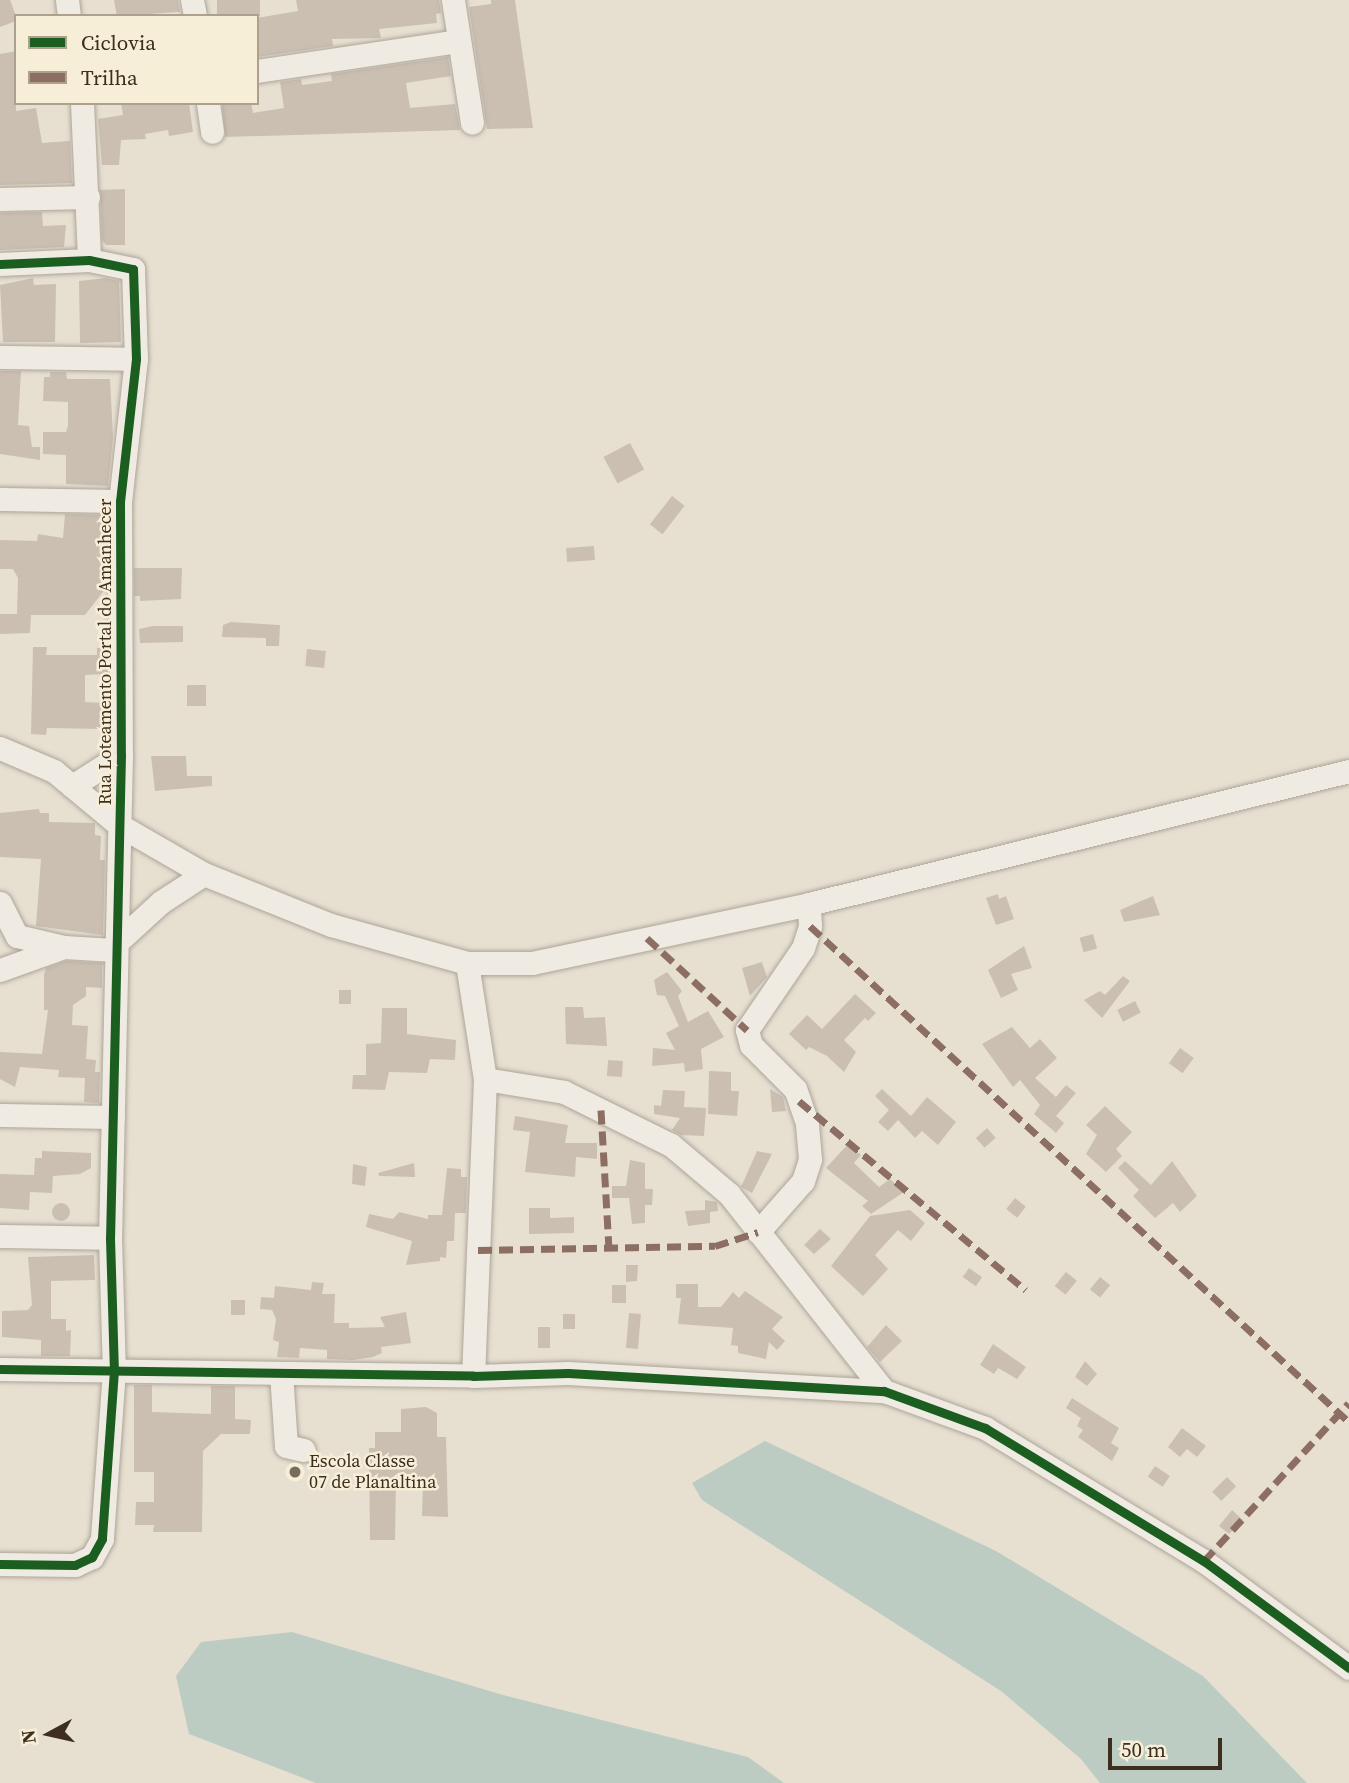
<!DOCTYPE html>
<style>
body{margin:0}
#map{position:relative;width:1349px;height:1783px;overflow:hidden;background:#e7e0d1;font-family:"Source Serif 4",serif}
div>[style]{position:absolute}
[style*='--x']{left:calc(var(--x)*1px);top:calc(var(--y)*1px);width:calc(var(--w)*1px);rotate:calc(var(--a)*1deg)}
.water>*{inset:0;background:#bcccc2}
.building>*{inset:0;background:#cbbfb2;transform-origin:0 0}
.round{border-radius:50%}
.roads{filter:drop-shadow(0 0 2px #ada599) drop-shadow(0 0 2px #ada599)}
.minor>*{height:23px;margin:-11.5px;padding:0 11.5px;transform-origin:11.5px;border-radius:11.5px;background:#efebe3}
.quiet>*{height:7px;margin-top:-3.5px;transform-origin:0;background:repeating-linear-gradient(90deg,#8d6e63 0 14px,transparent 0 21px)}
.cycleway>*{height:9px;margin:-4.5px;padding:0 4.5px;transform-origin:4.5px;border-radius:4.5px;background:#1b5e20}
.dots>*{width:19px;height:19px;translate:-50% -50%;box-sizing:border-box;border:4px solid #f7eed8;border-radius:50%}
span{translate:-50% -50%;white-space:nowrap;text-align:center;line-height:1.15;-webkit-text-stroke:5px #f7eed8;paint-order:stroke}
.street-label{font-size:18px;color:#3d2e20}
.poi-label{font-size:18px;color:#3d2e20}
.left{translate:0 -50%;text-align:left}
.legend{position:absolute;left:14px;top:14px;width:245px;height:91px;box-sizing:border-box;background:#f7eed8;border:2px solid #ada18e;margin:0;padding:9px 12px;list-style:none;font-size:21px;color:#3d2e20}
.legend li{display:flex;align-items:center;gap:14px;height:35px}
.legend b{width:35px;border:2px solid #ada18e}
.north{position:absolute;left:14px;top:1699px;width:70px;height:70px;-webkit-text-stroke:5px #f7eed8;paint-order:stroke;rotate:262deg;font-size:19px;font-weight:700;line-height:28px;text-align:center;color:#3d2e20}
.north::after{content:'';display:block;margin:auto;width:24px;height:32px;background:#3d2e20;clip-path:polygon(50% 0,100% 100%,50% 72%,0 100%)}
.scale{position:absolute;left:1108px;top:1738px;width:114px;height:32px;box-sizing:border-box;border:4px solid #3d2e20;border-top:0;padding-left:9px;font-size:21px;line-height:24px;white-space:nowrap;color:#3d2e20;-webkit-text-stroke:5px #f7eed8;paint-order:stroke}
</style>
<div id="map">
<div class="water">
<i style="clip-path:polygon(765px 1441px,996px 1551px,1203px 1676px,1307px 1783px,1100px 1783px,1081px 1759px,1001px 1691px,702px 1500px,692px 1483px)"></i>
<i style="clip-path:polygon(292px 1632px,503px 1695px,748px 1757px,784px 1783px,316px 1783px,189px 1734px,176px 1676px,201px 1642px)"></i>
</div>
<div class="building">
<i style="clip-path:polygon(0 0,10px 0,16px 16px,16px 21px,0 27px)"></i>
<i style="clip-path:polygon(114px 0,178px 0,180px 12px,117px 16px)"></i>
<i style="left:217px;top:0;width:43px;height:16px"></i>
<i style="clip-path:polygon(296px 0,439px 0,441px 13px,436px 14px,437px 23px,379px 29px,381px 38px,332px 39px,333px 46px,257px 57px,257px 18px,298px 11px)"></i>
<i style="clip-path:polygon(491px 0,515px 0,533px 128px,487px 129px,469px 7px,491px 4px)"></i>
<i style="clip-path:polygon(16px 51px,16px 111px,36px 108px,42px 143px,70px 141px,72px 183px,0 185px,0 54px)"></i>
<i style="clip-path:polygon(448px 57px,451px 76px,406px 83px,410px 108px,455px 104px,460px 130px,225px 137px,222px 103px,251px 103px,253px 113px,284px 108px,280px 82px,301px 79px,302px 85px,332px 81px,331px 74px)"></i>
<i style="clip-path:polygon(121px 103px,189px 103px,193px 132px,169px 136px,168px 130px,145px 134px,146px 139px,121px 140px,119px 165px,102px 165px,98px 119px,123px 115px)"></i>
<i style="clip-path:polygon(125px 189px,125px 245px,106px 245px,102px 240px,100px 190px)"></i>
<i style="clip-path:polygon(42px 212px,43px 226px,66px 225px,64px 247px,0 250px,0 213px)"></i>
<i style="clip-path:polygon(33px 278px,34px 285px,56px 284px,55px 342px,3px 342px,0 285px)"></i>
<i style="clip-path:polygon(106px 278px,119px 281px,121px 342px,80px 343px,79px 281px)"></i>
<i style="clip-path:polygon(0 371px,21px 371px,18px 425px,29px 426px,32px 447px,40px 447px,40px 460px,0 454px)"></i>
<i style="clip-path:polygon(50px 372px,66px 372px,67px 379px,110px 379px,113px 437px,108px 486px,66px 484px,66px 455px,43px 454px,43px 432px,66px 432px,68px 426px,68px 402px,43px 401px,44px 377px,50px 377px)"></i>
<i style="left:630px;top:443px;width:30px;height:30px;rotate:62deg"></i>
<i style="left:672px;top:496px;width:16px;height:36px;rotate:38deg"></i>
<i style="clip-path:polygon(65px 514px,104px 515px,106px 588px,85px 615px,31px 615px,30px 633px,0 634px,0 614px,17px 614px,18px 578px,13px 569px,0 569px,0 540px,37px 541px,38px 534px,63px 538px)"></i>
<i style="left:594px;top:546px;width:14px;height:28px;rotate:86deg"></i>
<i style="clip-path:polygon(134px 568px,182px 568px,181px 599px,140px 601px,140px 596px,134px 596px)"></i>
<i style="clip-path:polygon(231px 622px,280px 625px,279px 646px,266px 646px,266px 638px,222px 637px,223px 625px)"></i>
<i style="clip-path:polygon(153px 626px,183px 626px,183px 642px,140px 643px,139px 629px)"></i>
<i style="clip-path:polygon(33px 647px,47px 647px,46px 655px,97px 655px,97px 648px,107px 648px,107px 674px,85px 675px,85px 702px,104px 703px,104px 729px,47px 728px,46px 735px,31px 734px)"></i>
<i style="left:307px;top:649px;width:19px;height:17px;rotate:6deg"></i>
<i style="left:187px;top:685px;width:19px;height:21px"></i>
<i style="clip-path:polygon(151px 756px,186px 756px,187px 776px,212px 776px,212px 786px,155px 791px)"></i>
<i style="clip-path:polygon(39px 809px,40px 813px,49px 813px,49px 822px,95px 823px,95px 835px,101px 836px,100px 860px,105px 860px,103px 935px,36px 926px,41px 859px,0 857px,0 813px)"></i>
<i style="clip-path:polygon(998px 894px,999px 899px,1006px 896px,1014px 919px,996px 925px,986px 898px)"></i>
<i style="clip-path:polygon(1153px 896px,1160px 915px,1124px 922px,1120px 910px)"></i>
<i style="left:1093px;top:934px;width:15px;height:14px;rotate:74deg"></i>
<i style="clip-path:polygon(1024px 946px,1032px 968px,1011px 974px,1018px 990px,1001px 998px,988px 970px)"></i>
<i style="clip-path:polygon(66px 961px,102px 963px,102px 988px,86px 987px,86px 996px,73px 1005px,72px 1025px,88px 1026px,86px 1059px,96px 1060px,95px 1072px,100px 1072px,99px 1103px,84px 1102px,85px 1078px,58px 1077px,59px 1070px,20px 1067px,15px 1087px,0 1079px,0 1052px,42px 1054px,48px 1010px,44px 1010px,44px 975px,46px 968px)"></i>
<i style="clip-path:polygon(762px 962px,767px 977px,750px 996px,742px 968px)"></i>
<i style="clip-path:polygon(667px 972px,682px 991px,678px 996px,688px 1022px,708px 1011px,724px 1037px,701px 1049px,703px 1069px,685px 1072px,684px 1063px,652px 1066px,653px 1048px,675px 1050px,666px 1033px,679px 1026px,665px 996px,657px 995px,654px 980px)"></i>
<i style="clip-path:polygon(1123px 976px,1130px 981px,1102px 1018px,1084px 1000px,1100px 991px,1105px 995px)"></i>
<i style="left:339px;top:990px;width:12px;height:14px"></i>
<i style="clip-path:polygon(855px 994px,876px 1013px,868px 1021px,865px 1018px,844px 1040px,856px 1052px,844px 1072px,827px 1056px,809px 1047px,806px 1050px,789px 1034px,807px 1015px,822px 1029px)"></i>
<i style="left:1135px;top:1001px;width:13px;height:20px;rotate:63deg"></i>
<i style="clip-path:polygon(565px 1007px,583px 1007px,584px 1018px,605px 1017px,607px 1046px,566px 1044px)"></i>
<i style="clip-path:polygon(382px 1008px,407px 1008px,407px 1034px,456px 1040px,455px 1060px,430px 1059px,427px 1073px,389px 1072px,385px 1090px,352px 1089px,353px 1075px,366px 1075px,366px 1044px,381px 1043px)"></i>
<i style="clip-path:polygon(1012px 1027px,1030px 1048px,1040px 1039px,1057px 1058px,1035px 1078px,1056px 1097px,1066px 1085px,1076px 1093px,1056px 1116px,1064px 1123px,1056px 1133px,1034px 1114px,1040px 1105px,1020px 1080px,1013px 1087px,982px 1044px)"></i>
<i style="left:1180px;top:1048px;width:17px;height:19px;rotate:36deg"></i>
<i style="left:608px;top:1060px;width:15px;height:16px;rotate:4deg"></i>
<i style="clip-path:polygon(709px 1071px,731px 1072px,731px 1091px,739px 1091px,737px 1116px,708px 1114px)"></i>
<i style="clip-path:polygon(770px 1089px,783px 1097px,786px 1111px,772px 1112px)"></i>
<i style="clip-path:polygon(882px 1089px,911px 1116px,927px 1097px,956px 1122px,938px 1145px,922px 1131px,915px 1138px,898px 1120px,888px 1131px,878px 1122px,889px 1110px,875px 1096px)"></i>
<i style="clip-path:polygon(663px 1090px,685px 1091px,684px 1107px,706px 1108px,704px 1136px,681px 1135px,672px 1130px,680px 1118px,654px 1114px,654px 1105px,661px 1106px)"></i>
<i style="clip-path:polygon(1105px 1106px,1132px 1132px,1116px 1149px,1122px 1156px,1106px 1172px,1086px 1154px,1097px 1135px,1086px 1125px)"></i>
<i style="clip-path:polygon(515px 1116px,568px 1125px,565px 1143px,597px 1143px,597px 1159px,576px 1157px,575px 1177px,525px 1172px,530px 1132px,513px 1130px)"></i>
<i style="left:987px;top:1128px;width:13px;height:15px;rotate:48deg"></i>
<i style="clip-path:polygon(848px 1144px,861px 1155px,854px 1163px,879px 1187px,890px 1179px,904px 1192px,871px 1214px,862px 1206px,868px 1201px,826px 1168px)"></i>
<i style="clip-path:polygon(42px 1151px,91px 1153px,91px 1168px,80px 1174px,53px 1176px,52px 1193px,30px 1192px,29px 1210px,0 1208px,0 1174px,34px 1175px,35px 1158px,42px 1158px)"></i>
<i style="clip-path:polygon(757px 1151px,772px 1154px,752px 1193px,741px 1187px)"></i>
<i style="clip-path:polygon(630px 1160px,645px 1163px,645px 1189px,653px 1189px,652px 1205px,645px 1205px,645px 1223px,632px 1224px,629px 1198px,612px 1198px,612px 1186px,626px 1186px)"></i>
<i style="clip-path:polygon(1125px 1161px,1151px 1185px,1172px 1161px,1197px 1196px,1180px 1212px,1173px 1203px,1155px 1218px,1133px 1196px,1139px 1190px,1118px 1168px)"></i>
<i style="clip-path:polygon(414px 1163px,415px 1177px,379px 1176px,378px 1173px)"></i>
<i style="clip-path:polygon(353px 1164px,367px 1167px,365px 1186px,352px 1184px)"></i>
<i style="clip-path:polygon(447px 1168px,461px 1169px,461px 1177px,467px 1177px,466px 1213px,455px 1213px,454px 1241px,447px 1241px,446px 1258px,440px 1257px,440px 1261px,406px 1265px,412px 1241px,366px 1227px,369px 1214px,393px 1219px,399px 1212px,428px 1219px,428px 1215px,442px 1215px)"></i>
<i style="left:1015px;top:1198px;width:14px;height:14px;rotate:39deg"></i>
<i style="clip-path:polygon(705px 1200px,717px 1202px,718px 1211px,710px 1212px,710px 1223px,688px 1226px,685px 1211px,705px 1210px)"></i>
<i class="round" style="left:52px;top:1203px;width:18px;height:18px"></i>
<i style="clip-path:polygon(529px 1208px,550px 1208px,550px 1218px,574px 1217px,574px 1233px,529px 1234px)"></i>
<i style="clip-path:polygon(910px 1210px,925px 1223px,911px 1241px,898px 1230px,875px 1255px,888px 1269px,863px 1296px,831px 1266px,870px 1216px)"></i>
<i style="clip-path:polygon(820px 1229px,831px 1239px,814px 1254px,804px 1245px)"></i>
<i style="clip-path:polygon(94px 1255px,95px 1280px,51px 1281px,51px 1319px,66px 1319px,66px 1331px,71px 1330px,70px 1356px,41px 1356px,41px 1340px,2px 1337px,2px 1311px,28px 1310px,32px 1305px,28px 1257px)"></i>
<i style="clip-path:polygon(626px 1265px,638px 1265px,637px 1281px,626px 1282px)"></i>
<i style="left:969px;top:1268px;width:16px;height:11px;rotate:35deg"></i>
<i style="left:1066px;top:1272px;width:14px;height:18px;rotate:39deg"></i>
<i style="left:1100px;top:1277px;width:13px;height:16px;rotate:39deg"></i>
<i style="clip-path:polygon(312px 1282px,324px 1283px,322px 1294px,335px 1294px,334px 1323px,349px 1323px,349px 1328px,385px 1327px,380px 1317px,406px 1312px,411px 1343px,381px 1347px,382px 1353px,373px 1357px,353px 1360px,327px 1359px,327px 1350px,300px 1348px,299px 1358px,277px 1357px,279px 1342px,273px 1340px,276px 1319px,272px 1310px,260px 1309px,261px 1297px,274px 1298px,275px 1286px,311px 1290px)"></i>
<i style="clip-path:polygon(676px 1284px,698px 1284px,698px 1307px,721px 1307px,733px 1292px,739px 1298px,745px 1291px,783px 1317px,772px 1329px,785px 1341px,777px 1350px,769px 1342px,766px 1359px,738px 1353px,738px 1346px,731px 1345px,733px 1328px,678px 1324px,681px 1298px,676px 1298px)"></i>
<i style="left:612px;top:1285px;width:14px;height:18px"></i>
<i style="left:231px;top:1300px;width:14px;height:15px"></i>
<i style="left:629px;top:1313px;width:12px;height:35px;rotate:5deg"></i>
<i style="left:575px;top:1314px;width:15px;height:12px;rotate:90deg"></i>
<i style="clip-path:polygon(886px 1325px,902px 1341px,880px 1362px,867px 1347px)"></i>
<i style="left:538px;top:1327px;width:12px;height:21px"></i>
<i style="clip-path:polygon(993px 1344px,1026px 1367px,1017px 1379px,998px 1368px,994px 1374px,980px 1365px)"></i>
<i style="clip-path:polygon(1085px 1361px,1097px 1374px,1087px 1386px,1075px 1377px)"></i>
<i style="clip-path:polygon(134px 1385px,152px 1385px,152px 1412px,211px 1414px,211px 1386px,235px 1386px,235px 1419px,251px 1420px,250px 1434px,221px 1434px,203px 1451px,202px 1532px,153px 1532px,154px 1525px,135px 1525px,136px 1502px,154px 1502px,154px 1472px,134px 1472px)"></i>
<i style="clip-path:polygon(1072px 1398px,1119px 1428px,1111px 1443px,1119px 1448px,1112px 1461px,1078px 1437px,1083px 1430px,1077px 1426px,1081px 1418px,1066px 1408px)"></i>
<i style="clip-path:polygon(426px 1407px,437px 1413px,437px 1437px,446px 1437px,448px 1517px,422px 1516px,423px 1481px,396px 1480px,395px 1540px,370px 1540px,369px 1448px,375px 1448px,375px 1432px,401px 1432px,401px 1409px)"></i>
<i style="clip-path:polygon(1182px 1428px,1206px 1446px,1197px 1457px,1187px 1449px,1180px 1457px,1168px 1447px)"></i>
<i style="left:1155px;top:1466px;width:18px;height:13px;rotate:34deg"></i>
<i style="left:1227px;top:1477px;width:13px;height:21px;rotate:45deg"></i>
<i style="clip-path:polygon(1232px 1510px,1243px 1520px,1229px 1534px,1219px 1526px)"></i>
</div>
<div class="roads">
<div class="minor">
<i style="--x:67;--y:0;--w:16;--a:83"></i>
<i style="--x:192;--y:0;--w:16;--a:79"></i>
<i style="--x:453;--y:0;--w:124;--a:81.2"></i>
<i style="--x:257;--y:71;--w:203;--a:-8.5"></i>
<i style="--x:82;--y:103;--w:157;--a:87.4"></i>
<i style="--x:208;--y:103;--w:29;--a:82"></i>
<i style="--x:0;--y:199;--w:88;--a:-1.3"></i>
<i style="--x:0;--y:264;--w:89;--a:-2.6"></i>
<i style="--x:89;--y:260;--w:45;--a:11.6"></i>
<i style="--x:133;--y:269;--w:90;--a:88.1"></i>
<i style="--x:136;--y:359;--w:143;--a:96.4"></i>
<i style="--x:120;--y:501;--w:254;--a:89.8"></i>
<i style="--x:121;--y:755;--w:483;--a:91.3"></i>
<i style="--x:110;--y:1238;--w:132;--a:88.3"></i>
<i style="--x:114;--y:1370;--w:169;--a:94.1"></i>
<i style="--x:102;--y:1539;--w:21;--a:119"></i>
<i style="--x:92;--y:1557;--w:19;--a:155"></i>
<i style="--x:75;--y:1565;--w:75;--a:-179.2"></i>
<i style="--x:0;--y:357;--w:136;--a:0.8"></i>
<i style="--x:0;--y:499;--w:120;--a:1"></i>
<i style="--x:0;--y:748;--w:59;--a:23.1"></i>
<i style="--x:54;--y:771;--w:85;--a:39.7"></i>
<i style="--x:119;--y:825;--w:98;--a:30"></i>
<i style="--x:204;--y:874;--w:137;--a:21.9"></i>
<i style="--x:331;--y:925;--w:141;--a:15.6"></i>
<i style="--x:467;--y:963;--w:65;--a:0"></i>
<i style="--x:532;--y:963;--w:283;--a:-12"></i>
<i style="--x:809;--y:904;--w:556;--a:-13.84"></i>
<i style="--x:72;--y:786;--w:58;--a:-32.3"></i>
<i style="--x:0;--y:903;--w:37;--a:63"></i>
<i style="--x:17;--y:936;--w:48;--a:13.2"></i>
<i style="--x:64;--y:947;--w:50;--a:3.4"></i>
<i style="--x:114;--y:945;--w:64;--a:-42.5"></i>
<i style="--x:161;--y:902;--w:51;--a:-33.1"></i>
<i style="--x:467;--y:963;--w:117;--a:81.2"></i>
<i style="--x:485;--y:1079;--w:297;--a:92.3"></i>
<i style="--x:0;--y:970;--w:68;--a:-19.8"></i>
<i style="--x:485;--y:1079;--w:80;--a:9.3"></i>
<i style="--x:564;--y:1092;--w:119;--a:26.4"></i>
<i style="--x:671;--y:1145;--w:76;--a:40.2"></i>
<i style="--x:729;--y:1194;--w:251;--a:51.8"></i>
<i style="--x:0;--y:1115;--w:113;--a:1"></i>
<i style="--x:758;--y:1232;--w:68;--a:-48.6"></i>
<i style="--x:803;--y:1181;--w:23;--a:-72"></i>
<i style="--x:810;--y:1159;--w:36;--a:-95"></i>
<i style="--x:807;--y:1123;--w:36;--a:-109"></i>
<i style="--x:795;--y:1089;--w:62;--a:-135"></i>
<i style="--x:751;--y:1045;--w:16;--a:-105"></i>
<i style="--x:747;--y:1030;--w:99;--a:-55.7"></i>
<i style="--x:803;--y:948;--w:23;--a:-72"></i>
<i style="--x:810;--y:926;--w:22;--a:-93"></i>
<i style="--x:0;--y:1236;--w:110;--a:1"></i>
<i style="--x:0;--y:1369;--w:473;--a:0.8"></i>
<i style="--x:473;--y:1376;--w:95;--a:-1.8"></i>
<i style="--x:568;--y:1373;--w:317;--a:3.3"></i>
<i style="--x:884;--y:1391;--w:108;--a:20.1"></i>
<i style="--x:985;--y:1428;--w:256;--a:31.3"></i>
<i style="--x:1204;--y:1561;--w:180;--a:36.4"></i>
<i style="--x:281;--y:1373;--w:73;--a:86.1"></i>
<i style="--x:286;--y:1446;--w:18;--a:13"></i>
</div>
</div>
<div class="quiet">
<i style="--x:810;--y:926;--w:732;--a:42.62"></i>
<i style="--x:647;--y:938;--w:136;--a:42.6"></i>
<i style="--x:799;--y:1101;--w:295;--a:39.8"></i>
<i style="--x:601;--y:1110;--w:138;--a:86.7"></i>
<i style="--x:478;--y:1250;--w:237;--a:-1"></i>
<i style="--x:715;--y:1246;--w:45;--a:-18"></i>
<i style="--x:1204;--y:1561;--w:214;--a:-47.5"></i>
</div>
<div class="cycleway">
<i style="--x:0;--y:264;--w:89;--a:-2.6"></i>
<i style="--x:89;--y:260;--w:45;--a:11.6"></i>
<i style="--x:133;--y:269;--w:90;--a:88.1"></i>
<i style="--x:136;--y:359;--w:143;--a:96.4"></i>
<i style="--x:120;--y:501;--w:254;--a:89.8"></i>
<i style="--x:121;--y:755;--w:483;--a:91.3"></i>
<i style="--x:110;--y:1238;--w:132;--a:88.3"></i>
<i style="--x:114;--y:1370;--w:169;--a:94.1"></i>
<i style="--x:102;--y:1539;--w:21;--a:119"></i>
<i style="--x:92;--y:1557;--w:19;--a:155"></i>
<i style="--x:75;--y:1565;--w:75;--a:-179.2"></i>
<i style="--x:0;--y:1369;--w:473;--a:0.8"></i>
<i style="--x:473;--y:1376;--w:95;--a:-1.8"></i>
<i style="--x:568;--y:1373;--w:317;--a:3.3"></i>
<i style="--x:884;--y:1391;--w:108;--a:20.1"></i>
<i style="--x:985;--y:1428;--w:256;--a:31.3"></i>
<i style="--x:1204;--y:1561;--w:180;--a:36.4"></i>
</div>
<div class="dots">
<i style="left:295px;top:1472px;background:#786c5e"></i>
</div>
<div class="street-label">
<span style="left:105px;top:652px;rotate:-90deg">Rua Loteamento Portal do Amanhecer</span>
</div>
<div class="poi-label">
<span class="left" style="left:309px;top:1472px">Escola Classe<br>07 de Planaltina</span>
</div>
<ul class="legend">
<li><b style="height:9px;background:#1b5e20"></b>Ciclovia</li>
<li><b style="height:9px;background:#8d6e63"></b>Trilha</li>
</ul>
<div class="north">N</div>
<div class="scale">50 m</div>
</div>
